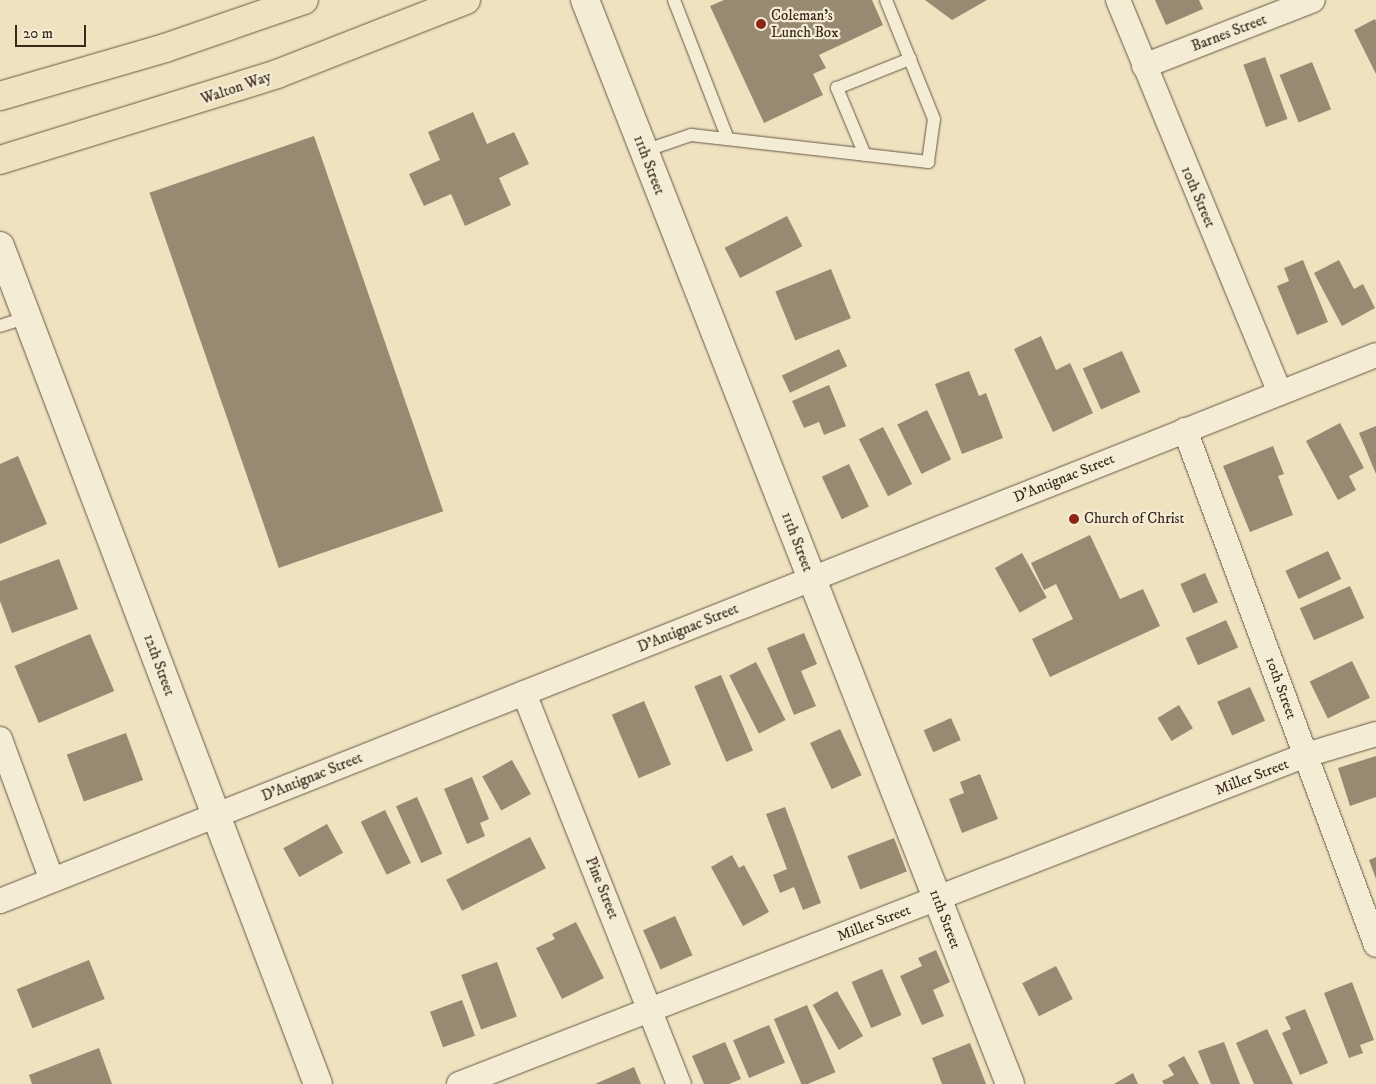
<!DOCTYPE html>
<style>
body{margin:0}
#map{position:relative;width:1376px;height:1084px;overflow:hidden;background:#eee2bf;font-family:"IM FELL DW Pica",serif}
div>[style]{position:absolute}
[style*='--x']{left:calc(var(--x)*1px);top:calc(var(--y)*1px);width:calc(var(--w)*1px);rotate:calc(var(--a)*1deg)}
.building>*{inset:0;background:#988972;transform-origin:0 0}
.roads{filter:drop-shadow(0 0 1px #685646) drop-shadow(0 0 1px #685646)}
.lane>*{height:12px;margin:-6px;padding:0 6px;transform-origin:6px;border-radius:6px;background:#f4ecd5}
.street>*{height:24px;margin:-12px;padding:0 12px;transform-origin:12px;border-radius:12px;background:#f4ecd5}
.secondary>*{height:28px;margin:-14px;padding:0 14px;transform-origin:14px;border-radius:14px;background:#f4ecd5}
.primary>*{height:28px;margin:-14px;padding:0 14px;transform-origin:14px;border-radius:14px;background:#eee2bf}
.dots>*{width:14px;height:14px;translate:-50% -50%;box-sizing:border-box;border:2px solid #f4ecd5;border-radius:50%}
span{translate:-50% -50%;white-space:nowrap;text-align:center;line-height:1.15;-webkit-text-stroke:4.5px #f4ecd5;paint-order:stroke}
.poi-label{font-size:15px;color:#3b281e}
.left{translate:0 -50%;text-align:left}
.street-label{font-size:15px;color:#3b281e}
.scale{position:absolute;left:15px;top:25px;width:71px;height:22px;box-sizing:border-box;border:2px solid #3b281e;border-top:0;padding-left:6px;font-size:15px;line-height:18px;white-space:nowrap;color:#3b281e;-webkit-text-stroke:4px #f4ecd5;paint-order:stroke}
</style>
<div id="map">
<div class="building">
<i style="clip-path:polygon(724px 0,872px 0,883px 25px,819px 55px,826px 68px,813px 74px,823px 95px,764px 123px,710px 6px)"></i>
<i style="clip-path:polygon(925px 0,987px 0,952px 20px)"></i>
<i style="clip-path:polygon(1155px 0,1199px 0,1203px 9px,1166px 25px)"></i>
<i style="clip-path:polygon(1375px 19px,1376px 22px,1376px 74px,1354px 30px)"></i>
<i style="left:1265px;top:57px;width:66px;height:23px;rotate:70deg"></i>
<i style="left:1312px;top:62px;width:51px;height:35px;rotate:68deg"></i>
<i style="clip-path:polygon(473px 112px,487px 144px,514px 132px,529px 164px,499px 178px,511px 205px,465px 226px,451px 194px,424px 206px,409px 174px,440px 160px,428px 132px)"></i>
<i style="left:314px;top:136px;width:397px;height:174px;rotate:71deg"></i>
<i style="left:787px;top:216px;width:34px;height:70px;rotate:63deg"></i>
<i style="clip-path:polygon(1303px 260px,1328px 322px,1297px 335px,1277px 286px,1289px 281px,1284px 268px)"></i>
<i style="clip-path:polygon(1339px 260px,1354px 289px,1363px 284px,1375px 308px,1342px 326px,1314px 273px)"></i>
<i style="left:831px;top:269px;width:53px;height:60px;rotate:68deg"></i>
<i style="clip-path:polygon(1041px 336px,1056px 370px,1070px 363px,1093px 413px,1053px 432px,1014px 349px)"></i>
<i style="left:839px;top:349px;width:19px;height:63px;rotate:65deg"></i>
<i style="left:1122px;top:351px;width:45px;height:43px;rotate:66deg"></i>
<i style="clip-path:polygon(969px 371px,979px 396px,986px 393px,1003px 438px,962px 454px,935px 384px)"></i>
<i style="clip-path:polygon(829px 385px,846px 426px,824px 435px,819px 422px,804px 428px,792px 401px)"></i>
<i style="left:927px;top:410px;width:55px;height:33px;rotate:64deg"></i>
<i style="clip-path:polygon(1340px 423px,1364px 468px,1349px 476px,1356px 490px,1338px 500px,1306px 441px)"></i>
<i style="clip-path:polygon(1376px 426px,1376px 474px,1359px 433px)"></i>
<i style="left:883px;top:427px;width:64px;height:27px;rotate:63deg"></i>
<i style="clip-path:polygon(1273px 446px,1284px 474px,1278px 476px,1293px 515px,1250px 532px,1223px 466px)"></i>
<i style="clip-path:polygon(18px 456px,47px 524px,0 544px,0 464px)"></i>
<i style="left:849px;top:464px;width:47px;height:30px;rotate:65deg"></i>
<i style="clip-path:polygon(1090px 535px,1120px 599px,1143px 589px,1160px 626px,1050px 677px,1032px 639px,1073px 619px,1056px 584px,1044px 590px,1031px 563px)"></i>
<i style="left:1328px;top:551px;width:31px;height:47px;rotate:65deg"></i>
<i style="left:1022px;top:553px;width:51px;height:31px;rotate:61deg"></i>
<i style="clip-path:polygon(59px 559px,78px 609px,12px 633px,0 601px,0 581px)"></i>
<i style="left:1205px;top:573px;width:32px;height:27px;rotate:66deg"></i>
<i style="left:1350px;top:586px;width:35px;height:55px;rotate:66deg"></i>
<i style="left:1226px;top:620px;width:30px;height:44px;rotate:66deg"></i>
<i style="clip-path:polygon(804px 633px,817px 664px,801px 671px,816px 706px,794px 715px,767px 648px)"></i>
<i style="left:90px;top:634px;width:62px;height:82px;rotate:67deg"></i>
<i style="left:1352px;top:661px;width:41px;height:47px;rotate:64deg"></i>
<i style="left:756px;top:662px;width:65px;height:30px;rotate:63deg"></i>
<i style="left:721px;top:675px;width:82px;height:29px;rotate:67deg"></i>
<i style="left:1250px;top:687px;width:37px;height:36px;rotate:66deg"></i>
<i style="left:644px;top:701px;width:69px;height:35px;rotate:67deg"></i>
<i style="left:1179px;top:705px;width:27px;height:25px;rotate:59deg"></i>
<i style="left:951px;top:718px;width:24px;height:30px;rotate:66deg"></i>
<i style="left:840px;top:729px;width:51px;height:33px;rotate:65deg"></i>
<i style="left:126px;top:733px;width:50px;height:63px;rotate:70deg"></i>
<i style="clip-path:polygon(1376px 756px,1376px 797px,1350px 806px,1338px 768px)"></i>
<i style="left:512px;top:760px;width:39px;height:34px;rotate:61deg"></i>
<i style="clip-path:polygon(980px 774px,998px 819px,962px 833px,949px 799px,964px 793px,960px 782px)"></i>
<i style="clip-path:polygon(472px 777px,489px 819px,480px 823px,485px 836px,467px 844px,444px 789px)"></i>
<i style="left:417px;top:797px;width:62px;height:23px;rotate:66deg"></i>
<i style="clip-path:polygon(785px 807px,821px 903px,803px 910px,794px 887px,780px 893px,773px 875px,787px 869px,766px 814px)"></i>
<i style="left:385px;top:810px;width:59px;height:27px;rotate:64deg"></i>
<i style="left:327px;top:824px;width:33px;height:50px;rotate:61deg"></i>
<i style="left:530px;top:837px;width:35px;height:94px;rotate:63deg"></i>
<i style="left:894px;top:838px;width:36px;height:50px;rotate:69deg"></i>
<i style="clip-path:polygon(732px 855px,739px 868px,744px 865px,769px 912px,743px 926px,711px 867px)"></i>
<i style="clip-path:polygon(1376px 857px,1376px 879px,1369px 860px)"></i>
<i style="left:675px;top:916px;width:43px;height:35px;rotate:66deg"></i>
<i style="clip-path:polygon(576px 922px,604px 978px,562px 999px,536px 948px,555px 939px,552px 934px)"></i>
<i style="clip-path:polygon(936px 950px,950px 982px,933px 990px,944px 1016px,922px 1025px,900px 976px,922px 966px,918px 958px)"></i>
<i style="left:89px;top:960px;width:42px;height:78px;rotate:68deg"></i>
<i style="left:497px;top:962px;width:58px;height:38px;rotate:70deg"></i>
<i style="left:1056px;top:966px;width:37px;height:38px;rotate:63deg"></i>
<i style="left:882px;top:969px;width:50px;height:33px;rotate:67deg"></i>
<i style="clip-path:polygon(1352px 982px,1374px 1040px,1360px 1045px,1363px 1053px,1349px 1058px,1324px 993px)"></i>
<i style="left:837px;top:991px;width:52px;height:28px;rotate:60deg"></i>
<i style="left:462px;top:1000px;width:38px;height:34px;rotate:70deg"></i>
<i style="left:807px;top:1005px;width:73px;height:36px;rotate:67deg"></i>
<i style="clip-path:polygon(1305px 1009px,1328px 1063px,1300px 1075px,1282px 1033px,1291px 1029px,1285px 1017px)"></i>
<i style="left:769px;top:1025px;width:41px;height:39px;rotate:67deg"></i>
<i style="clip-path:polygon(1267px 1029px,1293px 1084px,1254px 1084px,1236px 1043px)"></i>
<i style="clip-path:polygon(725px 1042px,741px 1079px,729px 1084px,704px 1084px,692px 1056px)"></i>
<i style="clip-path:polygon(1224px 1042px,1240px 1084px,1211px 1084px,1198px 1051px)"></i>
<i style="clip-path:polygon(970px 1043px,986px 1084px,942px 1084px,932px 1058px)"></i>
<i style="clip-path:polygon(99px 1048px,112px 1084px,32px 1084px,29px 1075px)"></i>
<i style="clip-path:polygon(1184px 1056px,1199px 1084px,1164px 1084px,1162px 1081px,1174px 1075px,1168px 1065px)"></i>
<i style="clip-path:polygon(634px 1067px,641px 1084px,595px 1084px)"></i>
<i style="clip-path:polygon(1133px 1073px,1138px 1084px,1114px 1084px)"></i>
</div>
<div class="roads">
<div class="lane">
<i style="--x:674;--y:0;--w:149;--a:68.8"></i>
<i style="--x:644;--y:151;--w:50;--a:-18.8"></i>
<i style="--x:691;--y:135;--w:239;--a:6.5"></i>
<i style="--x:928;--y:162;--w:43;--a:-82.1"></i>
<i style="--x:934;--y:119;--w:128;--a:-112"></i>
<i style="--x:865;--y:155;--w:73;--a:-112.7"></i>
<i style="--x:837;--y:88;--w:79;--a:-21.7"></i>
<i style="--x:0;--y:326;--w:29;--a:-18"></i>
</div>
<div class="street">
<i style="--x:1118;--y:0;--w:425;--a:67.6"></i>
<i style="--x:1144;--y:66;--w:181;--a:-21.3"></i>
<i style="--x:1185;--y:430;--w:549;--a:69.65"></i>
<i style="--x:524;--y:693;--w:421;--a:68.4"></i>
<i style="--x:0;--y:739;--w:150;--a:69.8"></i>
<i style="--x:0;--y:901;--w:1480;--a:-21.64"></i>
<i style="--x:459;--y:1084;--w:909;--a:-21.23"></i>
<i style="--x:1306;--y:755;--w:73;--a:-16.7"></i>
</div>
<div class="secondary">
<i style="--x:585;--y:0;--w:1164;--a:68.59"></i>
<i style="--x:0;--y:246;--w:896;--a:69.22"></i>
</div>
<div class="primary">
<i style="--x:0;--y:96;--w:172;--a:-16.2"></i>
<i style="--x:165;--y:48;--w:147;--a:-19.1"></i>
<i style="--x:0;--y:160;--w:290;--a:-17.2"></i>
<i style="--x:277;--y:74;--w:203;--a:-21.4"></i>
</div>
</div>
<div class="dots">
<i style="left:761px;top:24px;background:#8f2418"></i>
<i style="left:1074px;top:519px;background:#8f2418"></i>
</div>
<div class="poi-label">
<span class="left" style="left:771px;top:24px">Coleman's<br>Lunch Box</span>
<span class="left" style="left:1084px;top:519px">Church of Christ</span>
</div>
<div class="street-label">
<span style="left:1229px;top:33px;rotate:-21deg">Barnes Street</span>
<span style="left:236px;top:88px;rotate:-19deg">Walton Way</span>
<span style="left:649px;top:165px;rotate:69deg">11th Street</span>
<span style="left:1198px;top:197px;rotate:67deg">10th Street</span>
<span style="left:1064px;top:478px;rotate:-22deg">D'Antignac Street</span>
<span style="left:797px;top:542px;rotate:69deg">11th Street</span>
<span style="left:688px;top:628px;rotate:-22deg">D'Antignac Street</span>
<span style="left:159px;top:665px;rotate:70deg">12th Street</span>
<span style="left:1281px;top:688px;rotate:70deg">10th Street</span>
<span style="left:312px;top:777px;rotate:-22deg">D'Antignac Street</span>
<span style="left:1252px;top:777px;rotate:-21deg">Miller Street</span>
<span style="left:602px;top:888px;rotate:68deg">Pine Street</span>
<span style="left:945px;top:919px;rotate:69deg">11th Street</span>
<span style="left:874px;top:923px;rotate:-21deg">Miller Street</span>
</div>
<div class="scale">20 m</div>
</div>
